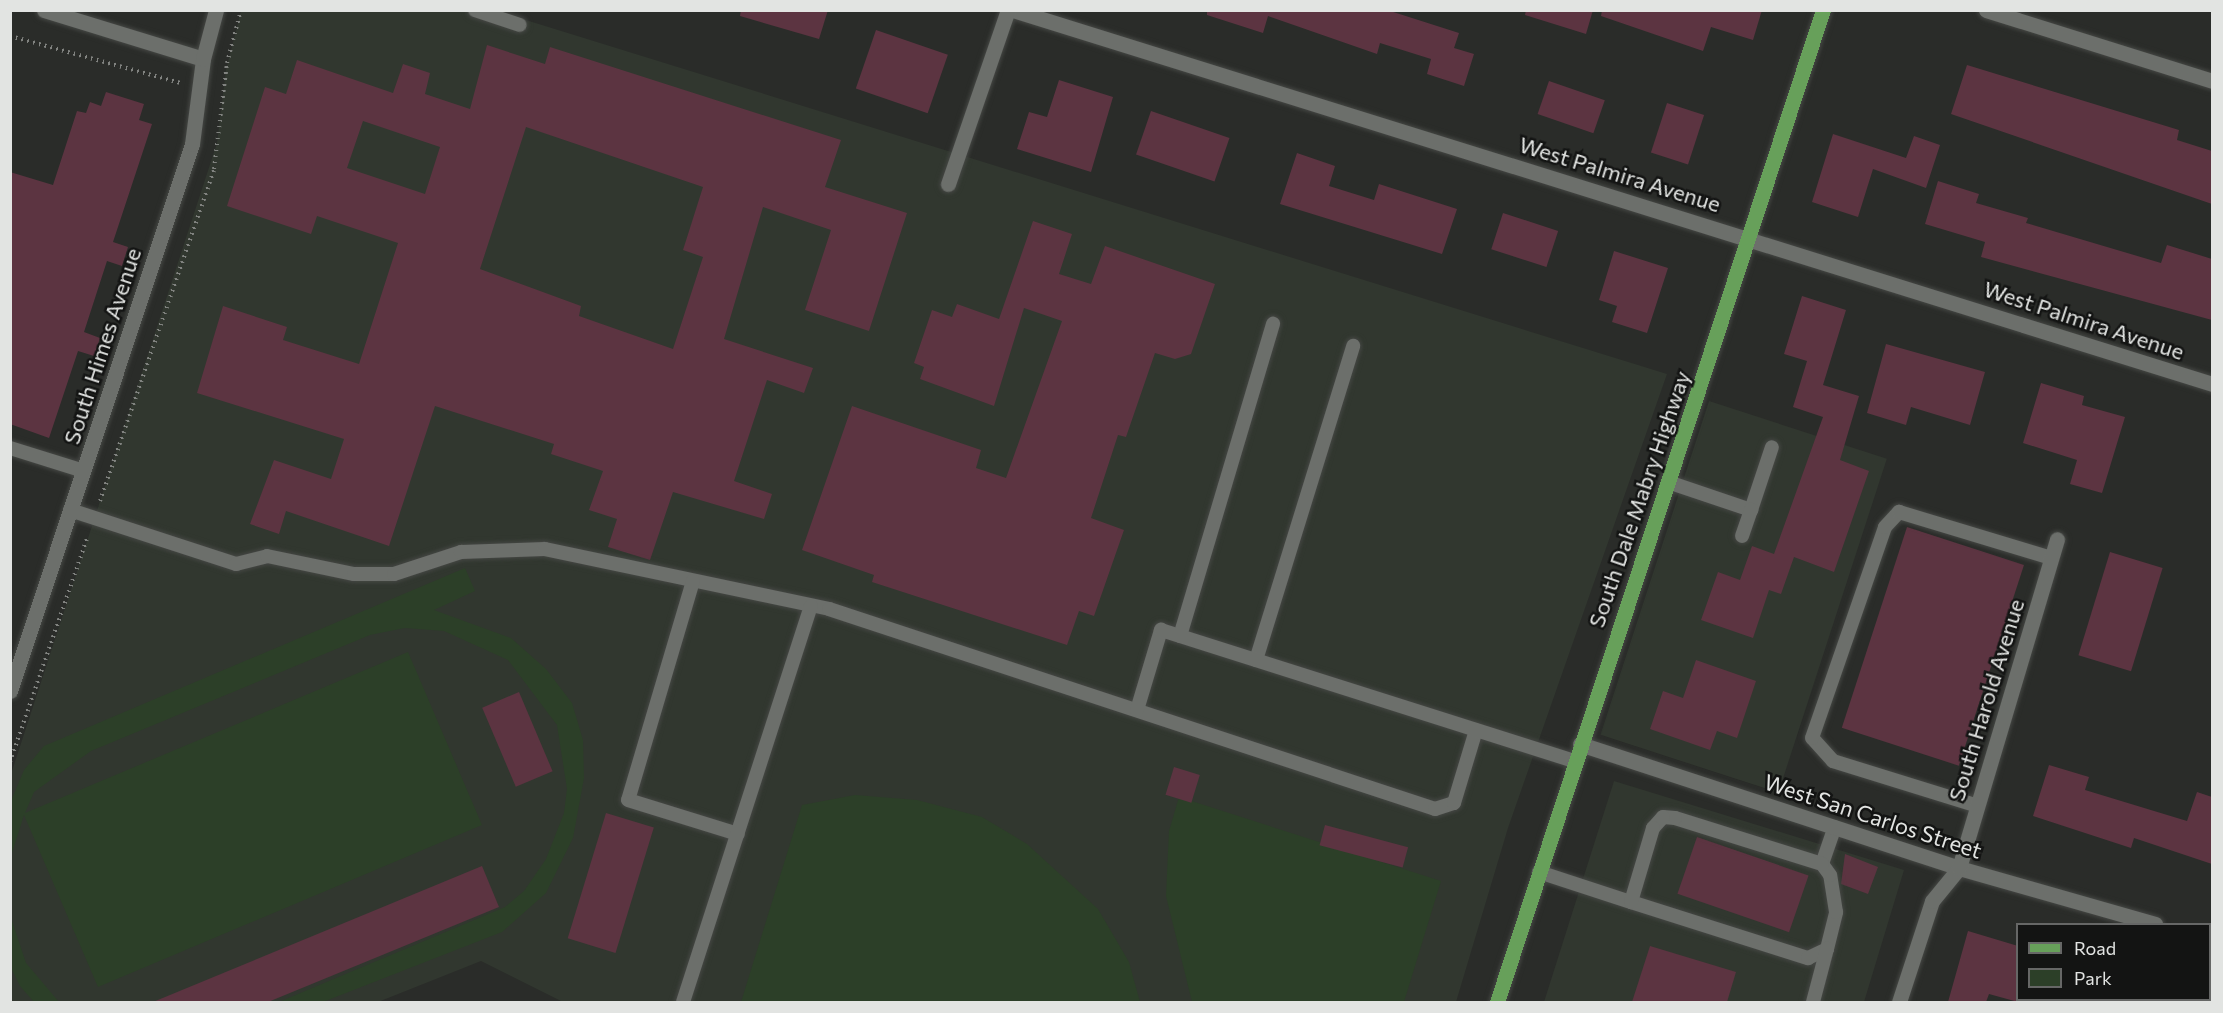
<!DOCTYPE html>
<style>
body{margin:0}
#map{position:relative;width:2223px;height:1013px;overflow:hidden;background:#2a2c29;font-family:Commissioner,sans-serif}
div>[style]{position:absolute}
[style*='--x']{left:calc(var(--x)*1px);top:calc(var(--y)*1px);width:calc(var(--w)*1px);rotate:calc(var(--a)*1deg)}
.built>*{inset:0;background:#31372f;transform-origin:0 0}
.green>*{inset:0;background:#2c3f28}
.building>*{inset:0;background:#5c3441;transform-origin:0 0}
.path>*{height:4px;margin-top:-2px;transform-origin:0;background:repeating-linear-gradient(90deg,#818380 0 1.5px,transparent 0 6px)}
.roads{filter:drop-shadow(0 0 2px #454744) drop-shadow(0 0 2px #454744)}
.lane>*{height:14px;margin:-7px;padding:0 7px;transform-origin:7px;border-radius:7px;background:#6c6f6b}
.street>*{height:15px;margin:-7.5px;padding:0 7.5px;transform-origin:7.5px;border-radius:7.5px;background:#6c6f6b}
.secondary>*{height:15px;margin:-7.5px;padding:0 7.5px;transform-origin:7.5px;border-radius:7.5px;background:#6c6f6b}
.primary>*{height:15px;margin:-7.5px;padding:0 7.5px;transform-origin:7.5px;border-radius:7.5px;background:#67a05a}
span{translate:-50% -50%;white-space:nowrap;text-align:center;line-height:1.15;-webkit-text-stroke:5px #131413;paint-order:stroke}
.street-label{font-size:22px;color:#e2e4e2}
.frame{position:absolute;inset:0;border:12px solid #e2e4e2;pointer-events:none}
.legend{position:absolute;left:2016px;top:923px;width:195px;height:78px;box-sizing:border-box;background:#131413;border:2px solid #666766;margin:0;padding:8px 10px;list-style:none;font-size:18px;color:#e2e4e2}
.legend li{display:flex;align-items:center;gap:12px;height:30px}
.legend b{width:30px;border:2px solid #666766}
</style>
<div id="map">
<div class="built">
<i style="clip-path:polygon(241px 11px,497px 11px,1667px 374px,1508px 828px,1456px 1002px,563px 1002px,481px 961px,378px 1002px,11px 1002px,11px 774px,217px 143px,226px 70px)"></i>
<i style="left:1709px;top:401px;width:187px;height:351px;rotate:18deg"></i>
<i style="clip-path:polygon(1614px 781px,1904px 870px,1864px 1002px,1544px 1002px)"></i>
</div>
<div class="green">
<i style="clip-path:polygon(465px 568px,475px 591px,434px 610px,511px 638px,546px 669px,572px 703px,583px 740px,584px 778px,573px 838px,546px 893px,502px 932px,323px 1002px,279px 1002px,505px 907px,524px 891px,546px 859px,564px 813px,567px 789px,557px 725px,508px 660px,444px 631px,405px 628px,370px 635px,91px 751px,34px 792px,25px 813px,408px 652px,482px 825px,98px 987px,24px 815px,11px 856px,11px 801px,24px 770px,44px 746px)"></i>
<i style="clip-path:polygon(855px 795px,917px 800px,982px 817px,1027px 844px,1098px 909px,1129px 962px,1140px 1002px,741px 1002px,802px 805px)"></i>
<i style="clip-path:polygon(1179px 797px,1441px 881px,1404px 1002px,1192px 1002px,1166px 896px,1169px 831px)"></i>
<i style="clip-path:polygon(11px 918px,26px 963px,59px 1002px,34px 1002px,20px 986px,11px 968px)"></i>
</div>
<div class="building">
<i style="clip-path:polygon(741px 10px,828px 10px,819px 39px,740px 16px)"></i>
<i style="clip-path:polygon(1207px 10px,1387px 10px,1459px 33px,1454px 48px,1474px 54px,1464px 86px,1427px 74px,1431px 59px,1380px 43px,1377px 54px,1268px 16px,1263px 33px,1207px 15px)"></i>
<i style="clip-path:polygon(1526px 10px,1593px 10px,1586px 34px,1525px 15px)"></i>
<i style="clip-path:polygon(1602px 10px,1762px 10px,1753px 40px,1711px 27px,1703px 51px,1601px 16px)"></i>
<i style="left:876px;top:30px;width:76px;height:62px;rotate:19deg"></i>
<i style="clip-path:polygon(evenodd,487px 45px,545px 64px,550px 47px,841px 140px,825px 187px,907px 213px,869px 331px,805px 310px,831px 230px,763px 207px,724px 339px,813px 368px,804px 393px,767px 380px,734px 481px,772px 494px,764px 519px,673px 492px,650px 560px,608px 547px,617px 519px,589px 510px,603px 471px,551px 454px,554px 444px,435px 406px,389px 546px,286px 511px,279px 534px,250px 524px,274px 460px,331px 479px,344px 439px,197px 393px,223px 306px,287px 327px,283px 340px,359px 364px,398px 243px,317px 216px,311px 234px,227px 206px,265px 87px,286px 94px,297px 60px,393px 93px,403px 64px,430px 73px,425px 94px,470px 109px,487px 45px,363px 121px,440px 147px,425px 194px,347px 168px,363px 121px,487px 45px,526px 127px,703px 187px,683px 250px,703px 257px,673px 349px,579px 316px,581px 306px,480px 269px,526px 127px)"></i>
<i style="clip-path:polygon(1967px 65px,2179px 130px,2177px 140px,2212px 151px,2212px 204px,1951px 114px)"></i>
<i style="clip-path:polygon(1059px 80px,1113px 97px,1091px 172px,1017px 149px,1029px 112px,1047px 117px)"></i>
<i style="left:1549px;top:81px;width:59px;height:35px;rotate:19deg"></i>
<i style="clip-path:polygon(106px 92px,144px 104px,139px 120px,152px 124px,113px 242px,128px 247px,122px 266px,107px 261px,84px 332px,100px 338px,94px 356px,78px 351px,49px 438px,10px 424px,10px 172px,53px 185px,77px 111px,86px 113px,90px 102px,101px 106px)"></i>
<i style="left:1667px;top:103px;width:39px;height:52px;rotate:18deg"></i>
<i style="left:1151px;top:111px;width:83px;height:46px;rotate:19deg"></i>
<i style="clip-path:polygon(1833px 134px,1906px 158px,1914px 136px,1940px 145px,1926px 188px,1873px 169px,1858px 217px,1812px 202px)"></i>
<i style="clip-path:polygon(1297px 153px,1335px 166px,1329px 186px,1374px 200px,1379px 184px,1457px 209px,1442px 254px,1280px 204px)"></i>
<i style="clip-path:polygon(1938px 181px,1979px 194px,1976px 203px,2028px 218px,2026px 223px,2161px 263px,2167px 245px,2212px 259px,2212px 320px,1981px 257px,1985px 242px,1925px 224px)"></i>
<i style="left:1503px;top:213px;width:58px;height:38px;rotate:18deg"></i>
<i style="clip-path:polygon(1033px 221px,1072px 234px,1059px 274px,1091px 284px,1105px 246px,1215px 284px,1191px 354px,1175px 359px,1155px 353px,1126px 437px,1118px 435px,1091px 518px,1124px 530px,1094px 616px,1079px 611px,1067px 645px,872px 582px,874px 575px,802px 550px,852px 406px,981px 450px,976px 468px,1006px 478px,1062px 321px,1024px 308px,994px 406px,920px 379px,924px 367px,914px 363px,932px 310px,952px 317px,957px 304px,999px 319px)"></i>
<i style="clip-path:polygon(1614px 251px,1668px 268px,1647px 333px,1612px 322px,1617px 306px,1599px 300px)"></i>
<i style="clip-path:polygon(1802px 296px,1846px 310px,1823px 385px,1859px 396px,1840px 460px,1869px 471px,1834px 572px,1794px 557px,1781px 594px,1769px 590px,1753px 638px,1701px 620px,1718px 572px,1740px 580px,1752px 546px,1774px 554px,1823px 417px,1793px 407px,1807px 361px,1784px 354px)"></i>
<i style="clip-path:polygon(1886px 344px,1985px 372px,1970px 425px,1911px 407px,1906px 425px,1867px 413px)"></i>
<i style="clip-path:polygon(2041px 383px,2084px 396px,2082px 405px,2125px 417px,2102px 493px,2070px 484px,2077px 460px,2023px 443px)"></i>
<i style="left:1907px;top:527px;width:123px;height:211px;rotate:18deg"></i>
<i style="left:2110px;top:552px;width:55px;height:108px;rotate:17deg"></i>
<i style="clip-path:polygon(1696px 660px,1756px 681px,1737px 738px,1717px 731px,1710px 750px,1650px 729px,1663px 691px,1683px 698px)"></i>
<i style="left:519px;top:692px;width:86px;height:40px;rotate:67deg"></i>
<i style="clip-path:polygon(2049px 765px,2089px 777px,2085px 790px,2187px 821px,2197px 792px,2212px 797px,2212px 864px,2134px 838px,2131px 848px,2033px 816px)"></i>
<i style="left:1174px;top:767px;width:27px;height:29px;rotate:17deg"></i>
<i style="left:606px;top:813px;width:50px;height:131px;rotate:17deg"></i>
<i style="left:1325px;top:825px;width:86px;height:21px;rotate:15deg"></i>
<i style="left:1697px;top:837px;width:118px;height:60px;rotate:19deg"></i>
<i style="clip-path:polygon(1845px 854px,1878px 867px,1868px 894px,1841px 884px)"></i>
<i style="clip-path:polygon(482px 866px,499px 907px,268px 1002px,153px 1002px)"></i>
<i style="clip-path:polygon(1968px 931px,2018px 946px,2018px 1002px,1989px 994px,1986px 1002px,1948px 1002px)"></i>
<i style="clip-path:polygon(1650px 946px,1736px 972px,1727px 1002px,1632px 1002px)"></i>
</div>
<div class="path">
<i style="--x:10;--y:36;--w:177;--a:15.4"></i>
<i style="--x:100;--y:501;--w:351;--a:-71"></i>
<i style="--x:214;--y:169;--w:107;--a:-83"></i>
<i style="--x:227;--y:63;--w:55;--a:-75.2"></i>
<i style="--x:10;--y:762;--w:239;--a:-71"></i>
</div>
<div class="roads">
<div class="lane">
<i style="--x:475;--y:10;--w:47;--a:18.4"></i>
<i style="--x:10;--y:448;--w:77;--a:17.3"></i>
<i style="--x:1668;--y:482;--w:88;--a:18.6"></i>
<i style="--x:1751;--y:510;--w:66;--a:-71.6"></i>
<i style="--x:70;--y:510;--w:175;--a:18"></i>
<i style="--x:236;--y:564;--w:32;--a:-14"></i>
<i style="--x:267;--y:556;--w:89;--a:11.7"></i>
<i style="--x:354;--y:574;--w:40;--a:0"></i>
<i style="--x:394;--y:574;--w:71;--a:-18.2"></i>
<i style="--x:461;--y:552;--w:84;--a:-2"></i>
<i style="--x:545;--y:549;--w:290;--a:11.9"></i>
<i style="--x:829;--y:609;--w:638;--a:18.26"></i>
<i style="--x:1435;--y:809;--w:20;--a:-18"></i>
<i style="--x:1454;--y:803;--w:76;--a:-73.2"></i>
<i style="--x:1742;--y:536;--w:28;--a:-71"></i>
<i style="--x:693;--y:581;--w:228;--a:106.5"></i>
<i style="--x:628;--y:800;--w:115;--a:17.2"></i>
<i style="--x:1180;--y:636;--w:326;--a:-73.4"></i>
<i style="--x:1256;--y:660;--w:329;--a:-72.8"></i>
<i style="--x:1137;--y:710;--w:84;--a:-73.3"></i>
<i style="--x:1161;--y:630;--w:433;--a:17.6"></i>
<i style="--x:1978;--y:806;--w:152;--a:-162.8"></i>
<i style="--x:1833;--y:761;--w:31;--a:-132"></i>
<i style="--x:1812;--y:738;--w:223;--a:-70.9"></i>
<i style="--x:1885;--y:527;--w:21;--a:-47"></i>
<i style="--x:1899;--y:512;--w:159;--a:16.8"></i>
<i style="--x:1822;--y:864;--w:39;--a:-71"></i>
<i style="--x:1539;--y:872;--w:97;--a:18.1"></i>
<i style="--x:1631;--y:902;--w:186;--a:17.6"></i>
<i style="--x:1808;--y:958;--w:21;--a:-25"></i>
<i style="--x:1827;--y:949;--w:38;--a:-76"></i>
<i style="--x:1836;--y:912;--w:37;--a:-99"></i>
<i style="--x:1830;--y:875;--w:14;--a:-126"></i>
<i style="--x:1822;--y:864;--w:154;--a:-162.6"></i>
<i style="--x:1675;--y:818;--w:12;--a:-175"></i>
<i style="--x:1663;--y:817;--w:15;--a:132"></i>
<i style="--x:1653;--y:828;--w:77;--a:106.6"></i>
<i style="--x:683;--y:1002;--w:416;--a:-72.1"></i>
<i style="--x:1813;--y:1002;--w:55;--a:-75.2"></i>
</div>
<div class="street">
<i style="--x:44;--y:10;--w:166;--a:17.1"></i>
<i style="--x:1013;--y:10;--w:1256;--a:17.32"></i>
<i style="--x:1986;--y:10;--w:237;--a:17.4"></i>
<i style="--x:948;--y:184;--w:184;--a:-71"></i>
<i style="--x:1580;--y:744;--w:399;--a:18.1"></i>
<i style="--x:1959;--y:868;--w:204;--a:15.9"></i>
<i style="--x:2210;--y:940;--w:2;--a:27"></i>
<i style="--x:1899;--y:1002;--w:106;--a:-71.9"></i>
<i style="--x:1932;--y:901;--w:43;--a:-50.7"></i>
<i style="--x:1959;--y:868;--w:343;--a:-73.4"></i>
</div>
<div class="secondary">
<i style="--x:10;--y:691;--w:576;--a:-71.6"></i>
<i style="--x:192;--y:144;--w:86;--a:-82.6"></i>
<i style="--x:203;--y:59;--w:51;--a:-75.1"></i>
</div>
<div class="primary">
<i style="--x:1497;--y:1002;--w:1044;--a:-71.81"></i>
</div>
</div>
<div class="street-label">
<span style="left:1620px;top:174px;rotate:17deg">West Palmira Avenue</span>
<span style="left:2084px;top:320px;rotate:18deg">West Palmira Avenue</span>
<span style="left:102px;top:346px;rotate:-72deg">South Himes Avenue</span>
<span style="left:1639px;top:499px;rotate:-71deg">South Dale Mabry Highway</span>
<span style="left:1986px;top:700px;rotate:-73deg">South Harold Avenue</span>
<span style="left:1873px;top:816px;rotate:18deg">West San Carlos Street</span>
</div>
<div class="frame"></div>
<ul class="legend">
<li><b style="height:8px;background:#67a05a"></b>Road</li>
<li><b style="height:16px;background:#2c3f28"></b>Park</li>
</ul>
</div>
